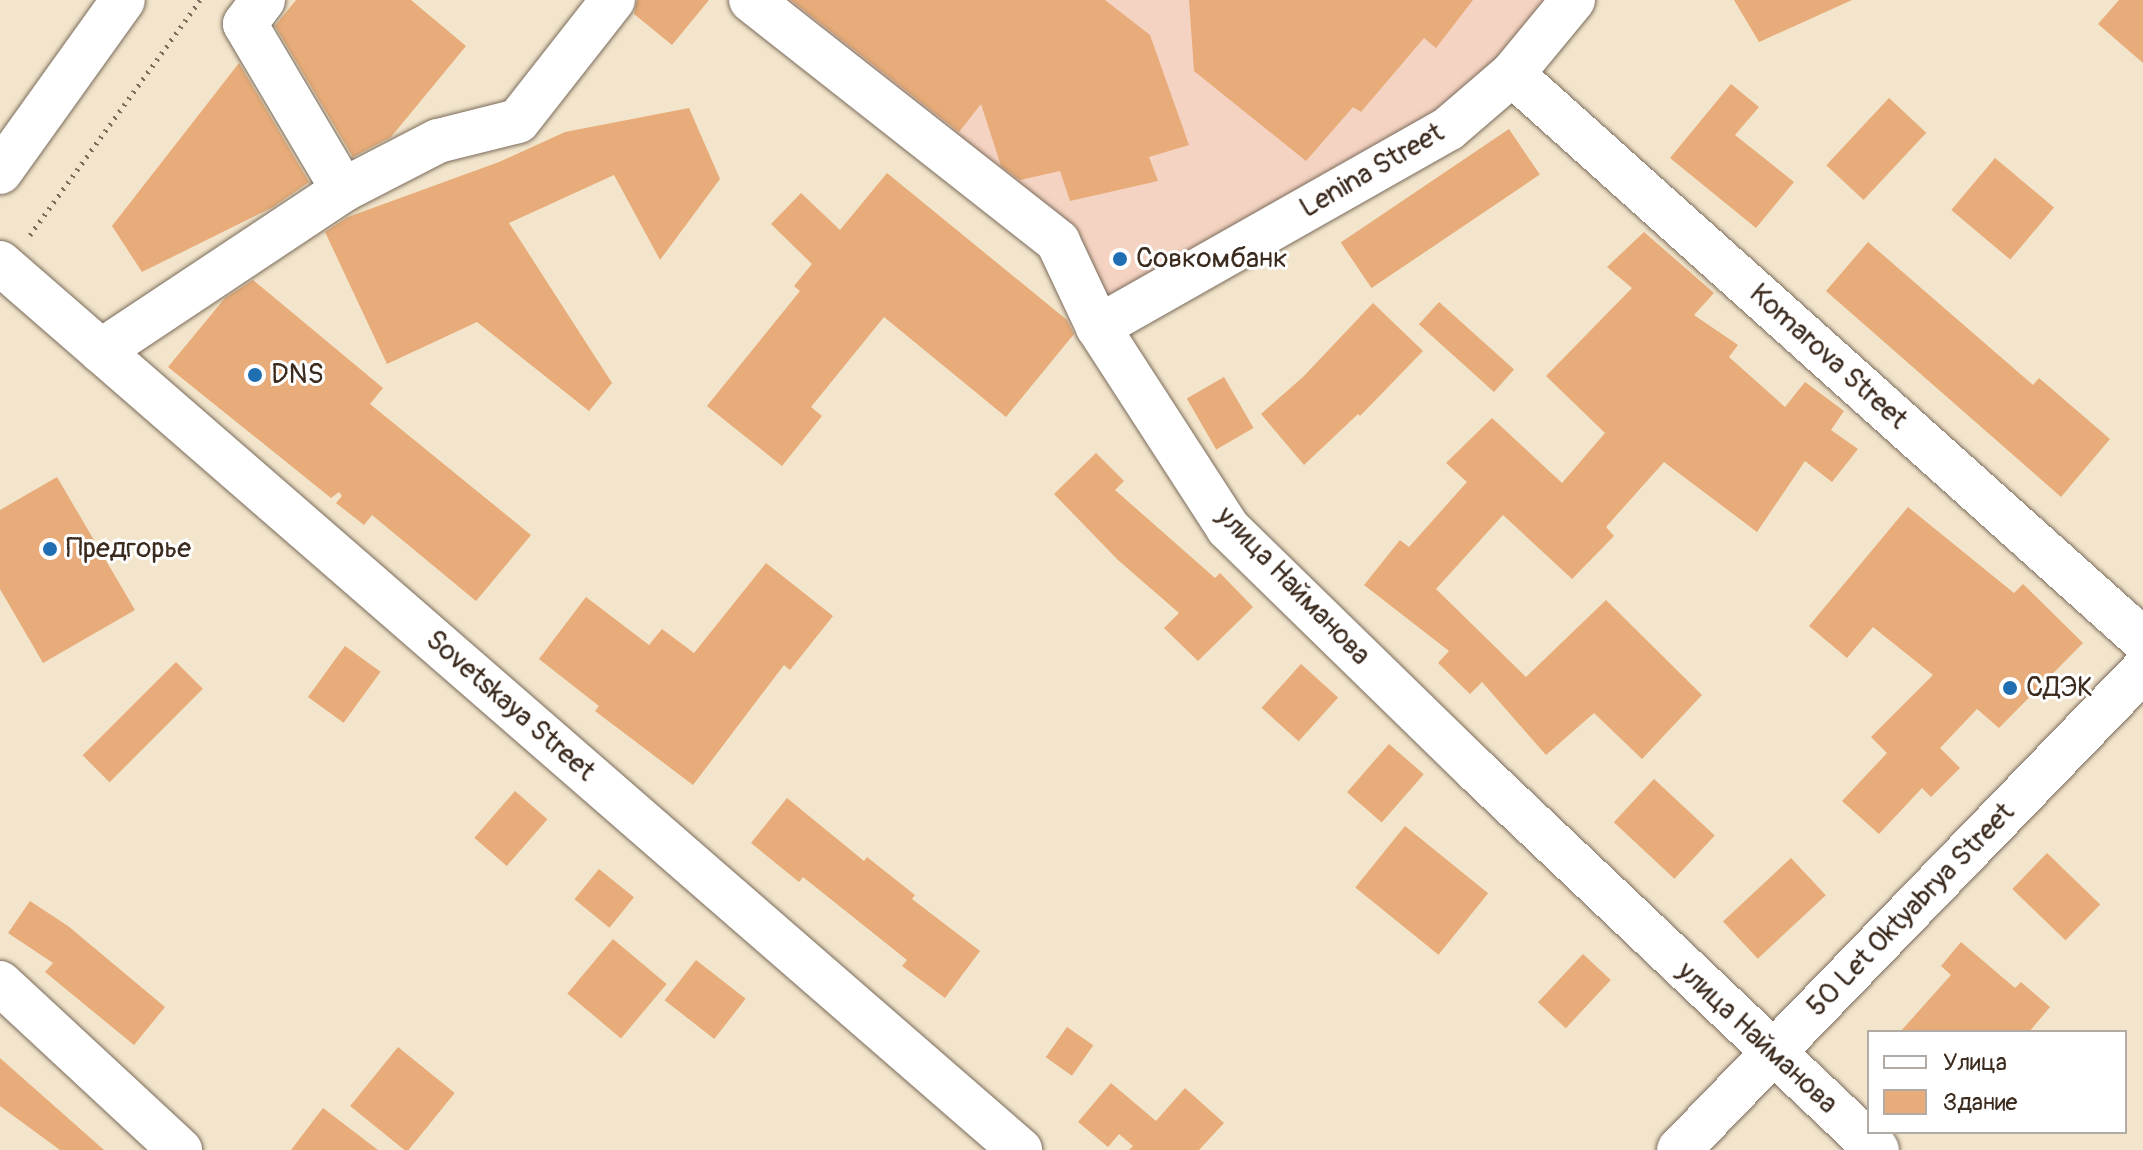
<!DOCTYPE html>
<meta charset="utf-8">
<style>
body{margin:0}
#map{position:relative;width:2143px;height:1150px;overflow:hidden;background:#f2e5cb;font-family:Pangolin,sans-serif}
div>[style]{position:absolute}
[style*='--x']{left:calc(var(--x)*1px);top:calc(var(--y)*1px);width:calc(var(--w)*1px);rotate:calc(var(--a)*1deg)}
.built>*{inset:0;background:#f5d3c2}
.building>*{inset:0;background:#e7ac79;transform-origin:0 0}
.path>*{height:5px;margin-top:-2.5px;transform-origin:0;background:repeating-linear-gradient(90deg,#7b6b5b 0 2px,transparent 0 8px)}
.roads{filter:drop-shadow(0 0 2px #7b6b5b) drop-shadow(0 0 2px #7b6b5b)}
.minor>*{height:44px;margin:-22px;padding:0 22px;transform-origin:22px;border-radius:22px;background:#fff}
.dots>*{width:22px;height:22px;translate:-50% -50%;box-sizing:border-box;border:4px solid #fff;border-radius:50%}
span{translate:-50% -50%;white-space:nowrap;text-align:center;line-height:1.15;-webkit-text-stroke:6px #fff;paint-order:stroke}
.street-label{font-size:28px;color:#3b2a1e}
.poi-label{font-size:28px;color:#3b2a1e}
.left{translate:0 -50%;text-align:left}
.legend{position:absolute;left:1867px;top:1030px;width:260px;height:104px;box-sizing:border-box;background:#fff;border:2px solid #b1aaa5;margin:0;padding:10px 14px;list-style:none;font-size:24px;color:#3b2a1e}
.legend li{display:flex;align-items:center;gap:16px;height:40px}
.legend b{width:40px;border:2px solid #b1aaa5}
</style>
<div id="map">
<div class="built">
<i style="clip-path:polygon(751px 0,1573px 0,1512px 74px,1098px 327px,1058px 242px)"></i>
</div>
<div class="building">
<i style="clip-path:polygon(296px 0,411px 0,466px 46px,391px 137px,353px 157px,275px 26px)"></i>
<i style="clip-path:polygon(637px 0,709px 0,672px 45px,634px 14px)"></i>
<i style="clip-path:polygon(791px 0,1105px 0,1150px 35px,1189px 145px,1149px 157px,1158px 181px,1070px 201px,1060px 171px,1020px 180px,1001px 166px,981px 104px,959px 132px)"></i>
<i style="clip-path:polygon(1189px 0,1473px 0,1436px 48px,1424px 38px,1361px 112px,1353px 107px,1306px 161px,1194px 71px)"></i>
<i style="clip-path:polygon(1734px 0,1852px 0,1759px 42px)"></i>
<i style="clip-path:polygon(2119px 0,2143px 0,2143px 63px,2098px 24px)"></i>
<i style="clip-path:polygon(239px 63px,309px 182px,273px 207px,142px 272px,112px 226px)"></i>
<i style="clip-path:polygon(1731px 84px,1759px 107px,1735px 135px,1794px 182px,1756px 228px,1670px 158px)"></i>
<i style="left:1889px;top:98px;width:51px;height:92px;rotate:43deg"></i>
<i style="clip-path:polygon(689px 108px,720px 179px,660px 260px,614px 175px,509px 223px,612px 383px,589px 411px,477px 322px,387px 364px,325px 232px,348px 217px,499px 162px,565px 132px)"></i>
<i style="left:1509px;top:129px;width:55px;height:203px;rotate:56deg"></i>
<i style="left:1995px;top:158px;width:77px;height:68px;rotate:40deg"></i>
<i style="clip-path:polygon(887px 173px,1067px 320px,1074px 334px,1006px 417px,884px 317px,811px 407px,822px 416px,782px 466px,707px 406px,800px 291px,794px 286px,812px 264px,771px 224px,801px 193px,840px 230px)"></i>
<i style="clip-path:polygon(1644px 232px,1714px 293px,1694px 315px,1738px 345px,1729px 357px,1785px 407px,1805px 382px,1844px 411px,1831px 430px,1858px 449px,1832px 482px,1805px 461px,1757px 532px,1664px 462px,1606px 527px,1614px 536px,1572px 579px,1503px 515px,1436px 589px,1526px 677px,1606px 600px,1702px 695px,1642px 759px,1594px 713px,1546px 755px,1482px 682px,1470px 694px,1438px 663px,1449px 651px,1364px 585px,1400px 540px,1409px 547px,1467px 482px,1446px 463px,1492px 418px,1562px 483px,1605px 433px,1546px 376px,1632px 288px,1607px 267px)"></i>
<i style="clip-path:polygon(1868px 242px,2033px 385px,2039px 378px,2110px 439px,2061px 497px,1826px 291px)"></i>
<i style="clip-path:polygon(253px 280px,383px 388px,370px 404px,531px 535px,476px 601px,372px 515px,364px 525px,336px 503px,342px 496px,339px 492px,331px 498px,168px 367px,225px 298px)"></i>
<i style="left:1439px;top:302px;width:101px;height:30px;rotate:42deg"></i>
<i style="clip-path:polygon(1373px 303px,1423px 351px,1360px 416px,1358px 414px,1304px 465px,1261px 414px,1303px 377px)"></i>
<i style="left:1224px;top:377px;width:59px;height:43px;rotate:60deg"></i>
<i style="clip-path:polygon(1096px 453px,1124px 481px,1115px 490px,1215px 578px,1220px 573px,1253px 607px,1198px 661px,1164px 628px,1179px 613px,1118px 560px,1054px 494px)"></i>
<i style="clip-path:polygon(57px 477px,135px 610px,43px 663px,0 589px,0 510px)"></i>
<i style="clip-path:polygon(1908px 507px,2014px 593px,2023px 584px,2083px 643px,1999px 728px,1977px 709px,1940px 748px,1960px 768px,1931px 797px,1922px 788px,1879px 834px,1842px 801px,1887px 753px,1871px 737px,1933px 675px,1873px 627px,1847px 658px,1809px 626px)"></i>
<i style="clip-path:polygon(766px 563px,833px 616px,790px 670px,784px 665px,693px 785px,595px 711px,599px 706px,539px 659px,586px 597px,649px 645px,662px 629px,694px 653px)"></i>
<i style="left:345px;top:646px;width:44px;height:63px;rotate:36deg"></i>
<i style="left:176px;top:662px;width:38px;height:132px;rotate:45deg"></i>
<i style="left:1301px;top:664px;width:50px;height:59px;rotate:42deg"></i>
<i style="left:1389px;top:744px;width:46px;height:64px;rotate:41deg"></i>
<i style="left:1654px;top:779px;width:83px;height:59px;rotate:43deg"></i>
<i style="left:515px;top:791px;width:43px;height:62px;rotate:41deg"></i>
<i style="clip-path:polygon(787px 798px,864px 861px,867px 857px,915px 895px,912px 899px,980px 951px,945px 998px,902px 966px,907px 960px,803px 877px,799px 882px,751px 843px)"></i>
<i style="left:1405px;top:826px;width:107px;height:79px;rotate:39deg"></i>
<i style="left:2047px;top:853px;width:74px;height:50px;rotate:44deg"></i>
<i style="left:1791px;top:858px;width:51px;height:93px;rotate:47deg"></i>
<i style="left:599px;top:869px;width:45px;height:39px;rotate:39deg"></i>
<i style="clip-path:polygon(30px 901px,68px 926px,165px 1007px,134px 1045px,45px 972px,53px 963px,8px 933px)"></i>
<i style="left:613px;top:939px;width:70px;height:71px;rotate:40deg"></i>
<i style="clip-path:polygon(1961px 942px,2015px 988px,2021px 982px,2050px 1007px,2029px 1032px,1900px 1032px,1951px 975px,1941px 966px)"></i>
<i style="left:1583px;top:954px;width:38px;height:66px;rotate:43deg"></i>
<i style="left:696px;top:960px;width:63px;height:51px;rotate:38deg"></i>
<i style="left:1067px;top:1027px;width:32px;height:37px;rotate:35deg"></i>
<i style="left:398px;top:1047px;width:73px;height:76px;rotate:39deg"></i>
<i style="clip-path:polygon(0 1058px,104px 1150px,60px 1150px,0 1106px)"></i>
<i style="clip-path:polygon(1111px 1083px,1156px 1121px,1185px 1088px,1224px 1123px,1199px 1150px,1129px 1150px,1133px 1146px,1119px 1134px,1108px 1147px,1078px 1122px)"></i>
<i style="clip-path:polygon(323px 1108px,378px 1150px,291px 1150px)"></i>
</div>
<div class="path">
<i style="--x:30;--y:235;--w:290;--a:-54.1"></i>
</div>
<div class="roads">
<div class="minor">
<i style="--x:263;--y:0;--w:30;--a:127"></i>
<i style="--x:245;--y:24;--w:193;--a:59.4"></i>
<i style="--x:751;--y:0;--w:391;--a:38.2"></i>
<i style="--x:1058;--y:242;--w:94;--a:64.8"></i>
<i style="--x:1098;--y:327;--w:239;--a:57.1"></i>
<i style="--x:1228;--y:528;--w:348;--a:44.3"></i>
<i style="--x:1477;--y:771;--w:551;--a:43.46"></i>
<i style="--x:1512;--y:74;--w:848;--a:41.89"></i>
<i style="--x:0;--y:172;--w:211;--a:-54.4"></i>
<i style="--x:0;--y:263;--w:1352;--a:41.01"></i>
<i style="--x:1098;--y:327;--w:402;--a:-29.5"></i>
<i style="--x:1448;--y:129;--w:84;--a:-40.7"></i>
<i style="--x:1512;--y:74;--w:96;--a:-50.5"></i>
<i style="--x:101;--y:351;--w:291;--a:-33.6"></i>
<i style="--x:343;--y:190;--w:107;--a:-27.3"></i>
<i style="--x:438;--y:141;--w:82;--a:-14"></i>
<i style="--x:518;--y:121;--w:154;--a:-51.9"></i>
<i style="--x:0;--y:983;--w:246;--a:42.9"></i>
<i style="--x:1679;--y:1150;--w:668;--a:-45.97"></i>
</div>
</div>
<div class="dots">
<i style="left:1120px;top:259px;background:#1f6fb2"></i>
<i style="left:255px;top:375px;background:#1f6fb2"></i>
<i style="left:50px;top:549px;background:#1f6fb2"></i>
<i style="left:2010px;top:688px;background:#1f6fb2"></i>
</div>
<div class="street-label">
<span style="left:1372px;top:171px;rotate:-30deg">Lenina Street</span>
<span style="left:1828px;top:357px;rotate:42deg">Komarova Street</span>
<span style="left:1293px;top:586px;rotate:46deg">улица Найманова</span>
<span style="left:510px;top:706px;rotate:41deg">Sovetskaya Street</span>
<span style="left:1911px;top:910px;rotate:-46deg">50 Let Oktyabrya Street</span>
<span style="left:1757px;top:1038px;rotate:43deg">улица Найманова</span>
</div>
<div class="poi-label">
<span class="left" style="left:1136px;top:259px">Совкомбанк</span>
<span class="left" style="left:271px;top:375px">DNS</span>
<span class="left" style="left:66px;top:549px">Предгорье</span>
<span class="left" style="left:2026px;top:688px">СДЭК</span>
</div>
<ul class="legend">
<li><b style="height:10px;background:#fff"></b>Улица</li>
<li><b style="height:22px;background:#e7ac79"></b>Здание</li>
</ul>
</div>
